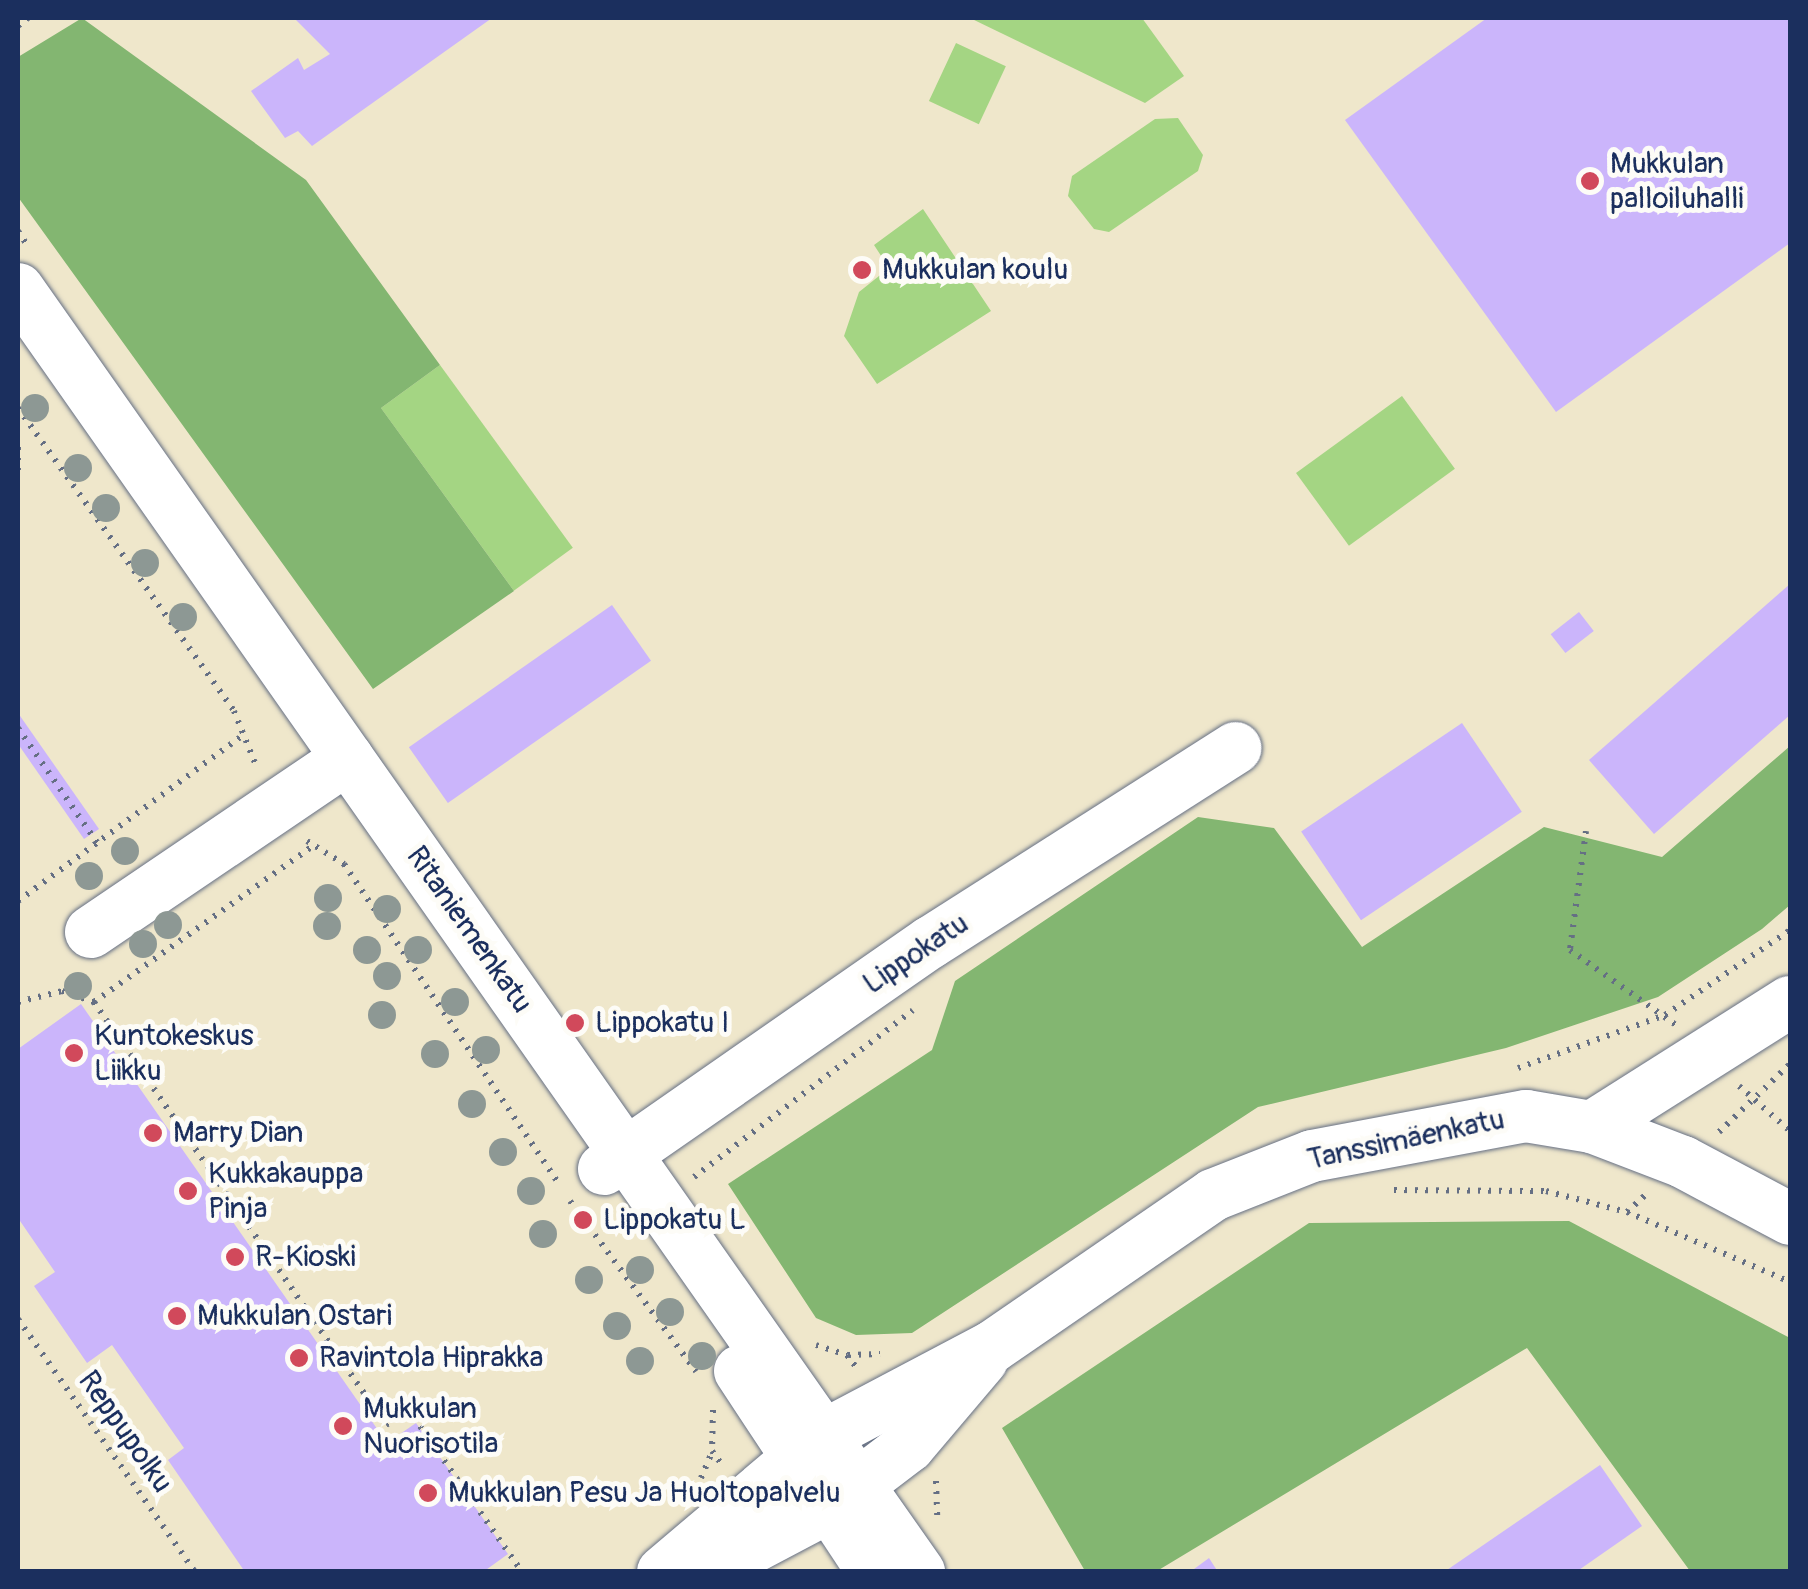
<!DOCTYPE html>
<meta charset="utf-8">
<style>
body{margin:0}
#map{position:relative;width:1808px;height:1589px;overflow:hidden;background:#efe7cb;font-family:Pangolin,sans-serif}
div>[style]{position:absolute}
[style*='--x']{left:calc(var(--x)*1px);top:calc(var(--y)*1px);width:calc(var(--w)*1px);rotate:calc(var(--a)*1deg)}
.green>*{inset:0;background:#a4d583;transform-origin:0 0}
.forest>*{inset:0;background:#83b671}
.building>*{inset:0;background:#cbb5fb;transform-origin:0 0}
.path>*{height:6px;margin-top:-3px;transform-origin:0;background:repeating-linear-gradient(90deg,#656f84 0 2.5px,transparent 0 10.5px)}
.roads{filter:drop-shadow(0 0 2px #656f84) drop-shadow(0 0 2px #656f84)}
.minor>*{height:52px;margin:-26px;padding:0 26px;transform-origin:26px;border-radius:26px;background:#fff}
.trees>*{width:28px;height:28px;margin:-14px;border-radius:50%;background:#8d9894}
.dots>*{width:28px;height:28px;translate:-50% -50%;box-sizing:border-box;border:5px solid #fdfcf7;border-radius:50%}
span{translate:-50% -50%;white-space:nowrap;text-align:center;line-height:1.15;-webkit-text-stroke:10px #fdfcf7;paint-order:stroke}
.poi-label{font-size:30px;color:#1b2f5e}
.left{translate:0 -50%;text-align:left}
.street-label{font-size:30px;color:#1b2f5e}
.frame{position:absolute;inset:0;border:20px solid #1b2f5e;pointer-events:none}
</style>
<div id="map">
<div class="green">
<i style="clip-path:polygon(970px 18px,1142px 18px,1184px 76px,1145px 103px)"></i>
<i style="left:956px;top:43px;width:55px;height:64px;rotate:25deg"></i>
<i style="clip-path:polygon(1178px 118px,1203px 155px,1198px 171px,1109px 232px,1094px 229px,1068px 196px,1072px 176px,1155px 119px)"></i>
<i style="clip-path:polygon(923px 209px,991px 311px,877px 384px,844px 336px,859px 292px,889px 268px,874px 245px)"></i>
<i style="left:440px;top:365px;width:226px;height:73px;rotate:54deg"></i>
<i style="left:1402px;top:396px;width:90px;height:131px;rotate:54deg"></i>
</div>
<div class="forest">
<i style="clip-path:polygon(82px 18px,306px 180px,440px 365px,381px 408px,514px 591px,373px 689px,18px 197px,18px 57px)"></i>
<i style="clip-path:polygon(1790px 746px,1790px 905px,1762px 929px,1658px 997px,1506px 1048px,1258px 1107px,912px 1333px,856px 1335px,816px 1318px,728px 1184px,932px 1050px,955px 981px,1198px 817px,1274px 828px,1362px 947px,1544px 827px,1662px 857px)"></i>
<i style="clip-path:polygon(1569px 1221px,1790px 1338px,1790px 1571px,1690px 1571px,1527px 1348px,1157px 1571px,1085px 1571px,1002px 1428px,1309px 1223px)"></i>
</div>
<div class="building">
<i style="clip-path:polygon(294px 18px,492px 18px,312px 146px,298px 131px,285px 138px,251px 91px,298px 58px,304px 70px,330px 54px)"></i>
<i style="clip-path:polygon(1487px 18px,1790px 18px,1790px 243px,1556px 412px,1345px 120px)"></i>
<i style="clip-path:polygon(1790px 584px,1790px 715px,1654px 834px,1589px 760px)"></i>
<i style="left:612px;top:605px;width:68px;height:248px;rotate:55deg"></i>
<i style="left:1579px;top:612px;width:24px;height:36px;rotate:52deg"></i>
<i style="clip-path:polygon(18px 713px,99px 829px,84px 839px,18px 744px)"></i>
<i style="left:1462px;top:723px;width:107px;height:194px;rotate:56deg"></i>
<i style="clip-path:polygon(81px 1004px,387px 1443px,416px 1423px,508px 1554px,483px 1572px,245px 1572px,168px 1460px,184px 1448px,112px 1345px,87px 1363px,34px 1286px,55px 1272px,18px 1218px,18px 1049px)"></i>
<i style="clip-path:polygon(1600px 1465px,1642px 1526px,1576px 1572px,1444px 1572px)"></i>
<i style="clip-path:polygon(1209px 1558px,1218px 1572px,1190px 1572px)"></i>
</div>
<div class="path">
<i style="--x:18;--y:26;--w:13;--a:-39"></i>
<i style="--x:18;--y:231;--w:20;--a:57"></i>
<i style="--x:18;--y:408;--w:372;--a:54.5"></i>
<i style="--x:234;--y:711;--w:61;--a:68"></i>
<i style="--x:18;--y:447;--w:25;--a:90"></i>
<i style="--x:18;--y:728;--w:141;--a:55.4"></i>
<i style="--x:1586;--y:831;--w:120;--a:97.7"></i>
<i style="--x:1570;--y:950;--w:130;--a:35.3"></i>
<i style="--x:307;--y:841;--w:44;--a:31.9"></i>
<i style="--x:344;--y:864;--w:388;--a:56.1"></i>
<i style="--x:18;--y:901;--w:280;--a:-36.4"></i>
<i style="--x:18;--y:1002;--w:45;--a:-14"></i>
<i style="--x:62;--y:991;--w:34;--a:19"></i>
<i style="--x:94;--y:1002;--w:267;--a:-35.5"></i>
<i style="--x:94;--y:1002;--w:514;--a:55.38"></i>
<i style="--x:386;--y:1425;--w:27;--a:-36"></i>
<i style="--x:408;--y:1409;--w:199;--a:55"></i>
<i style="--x:1518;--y:1068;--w:156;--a:-19.8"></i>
<i style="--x:1665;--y:1015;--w:151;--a:-34.2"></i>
<i style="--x:1739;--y:1086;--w:68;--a:41.4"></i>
<i style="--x:1719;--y:1132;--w:98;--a:-43.8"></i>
<i style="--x:694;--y:1177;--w:275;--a:-37.3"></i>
<i style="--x:1394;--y:1190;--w:152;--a:0.4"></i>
<i style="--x:1546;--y:1191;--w:84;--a:14.5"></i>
<i style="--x:1627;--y:1212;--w:177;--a:23.2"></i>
<i style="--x:570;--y:1201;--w:212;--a:53.5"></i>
<i style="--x:1627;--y:1212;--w:25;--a:-43"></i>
<i style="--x:18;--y:1319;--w:309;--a:55"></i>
<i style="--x:816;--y:1345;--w:33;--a:18"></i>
<i style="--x:847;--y:1355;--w:20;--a:53"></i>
<i style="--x:848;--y:1355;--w:32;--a:-2"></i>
<i style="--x:713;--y:1410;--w:41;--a:91.4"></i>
<i style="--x:712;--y:1451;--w:17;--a:54"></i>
<i style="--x:701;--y:1478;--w:28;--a:-67"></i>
<i style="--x:936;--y:1481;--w:37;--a:88"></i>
</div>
<div class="roads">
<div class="minor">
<i style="--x:18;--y:289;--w:1568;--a:54.92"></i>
<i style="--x:91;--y:932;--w:310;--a:-34.1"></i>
<i style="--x:1592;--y:1127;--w:234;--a:-32.3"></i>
<i style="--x:604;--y:1169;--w:398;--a:-34.8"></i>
<i style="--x:931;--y:942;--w:361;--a:-32.5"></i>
<i style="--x:740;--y:1371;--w:241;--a:56.5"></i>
<i style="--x:663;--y:1572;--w:212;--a:-40.2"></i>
<i style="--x:825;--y:1435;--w:189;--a:-27.8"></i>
<i style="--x:992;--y:1347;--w:268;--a:-34.5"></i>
<i style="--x:1213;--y:1195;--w:106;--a:-21.5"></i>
<i style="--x:1312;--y:1156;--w:218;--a:-10.6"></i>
<i style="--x:1526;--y:1116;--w:67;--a:9.5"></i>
<i style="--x:1592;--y:1127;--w:97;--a:21"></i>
<i style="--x:1683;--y:1162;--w:121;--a:28"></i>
<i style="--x:706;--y:1572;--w:139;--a:-27.9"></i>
<i style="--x:829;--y:1507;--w:101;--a:-37.3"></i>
<i style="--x:909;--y:1446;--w:113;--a:-49.7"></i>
</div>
</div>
<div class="trees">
<i style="left:35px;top:408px"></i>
<i style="left:78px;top:468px"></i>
<i style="left:106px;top:508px"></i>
<i style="left:145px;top:563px"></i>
<i style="left:183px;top:617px"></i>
<i style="left:125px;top:851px"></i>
<i style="left:89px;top:876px"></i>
<i style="left:328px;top:898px"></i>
<i style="left:387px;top:909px"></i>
<i style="left:168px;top:925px"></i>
<i style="left:327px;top:926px"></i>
<i style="left:143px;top:944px"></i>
<i style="left:367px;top:950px"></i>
<i style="left:418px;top:950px"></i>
<i style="left:387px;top:976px"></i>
<i style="left:78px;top:986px"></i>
<i style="left:455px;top:1002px"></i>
<i style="left:382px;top:1015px"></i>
<i style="left:486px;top:1050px"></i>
<i style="left:435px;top:1054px"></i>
<i style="left:472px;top:1104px"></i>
<i style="left:503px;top:1152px"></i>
<i style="left:531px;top:1191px"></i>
<i style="left:543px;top:1234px"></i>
<i style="left:640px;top:1270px"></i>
<i style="left:589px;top:1280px"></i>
<i style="left:670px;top:1312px"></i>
<i style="left:617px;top:1326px"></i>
<i style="left:702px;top:1356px"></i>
<i style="left:640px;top:1361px"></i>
</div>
<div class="dots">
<i style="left:1590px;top:181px;background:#d1495b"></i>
<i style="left:862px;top:270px;background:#d1495b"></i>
<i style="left:575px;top:1023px;background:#d1495b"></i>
<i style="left:74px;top:1053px;background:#d1495b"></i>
<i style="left:153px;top:1133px;background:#d1495b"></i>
<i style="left:188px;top:1191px;background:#d1495b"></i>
<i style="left:583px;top:1220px;background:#d1495b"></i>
<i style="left:235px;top:1257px;background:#d1495b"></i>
<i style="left:177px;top:1316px;background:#d1495b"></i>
<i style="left:299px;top:1358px;background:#d1495b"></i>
<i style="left:343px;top:1426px;background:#d1495b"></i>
<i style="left:428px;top:1493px;background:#d1495b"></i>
</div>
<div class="poi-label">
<span class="left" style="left:1610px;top:181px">Mukkulan<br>palloiluhalli</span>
<span class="left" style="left:882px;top:270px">Mukkulan koulu</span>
<span class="left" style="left:595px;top:1023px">Lippokatu I</span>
<span class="left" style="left:94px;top:1053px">Kuntokeskus<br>Liikku</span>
<span class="left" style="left:173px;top:1133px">Marry Dian</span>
<span class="left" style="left:208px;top:1191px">Kukkakauppa<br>Pinja</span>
<span class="left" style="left:603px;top:1220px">Lippokatu L</span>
<span class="left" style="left:255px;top:1257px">R-Kioski</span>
<span class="left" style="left:197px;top:1316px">Mukkulan Ostari</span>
<span class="left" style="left:319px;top:1358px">Ravintola Hiprakka</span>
<span class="left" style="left:363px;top:1426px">Mukkulan<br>Nuorisotila</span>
<span class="left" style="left:448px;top:1493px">Mukkulan Pesu Ja Huoltopalvelu</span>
</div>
<div class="street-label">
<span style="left:469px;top:930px;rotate:55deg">Ritaniemenkatu</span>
<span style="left:916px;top:954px;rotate:-34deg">Lippokatu</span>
<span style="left:1406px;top:1140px;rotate:-12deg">Tanssimäenkatu</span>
<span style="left:125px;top:1432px;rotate:55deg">Reppupolku</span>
</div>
<div class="frame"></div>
</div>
